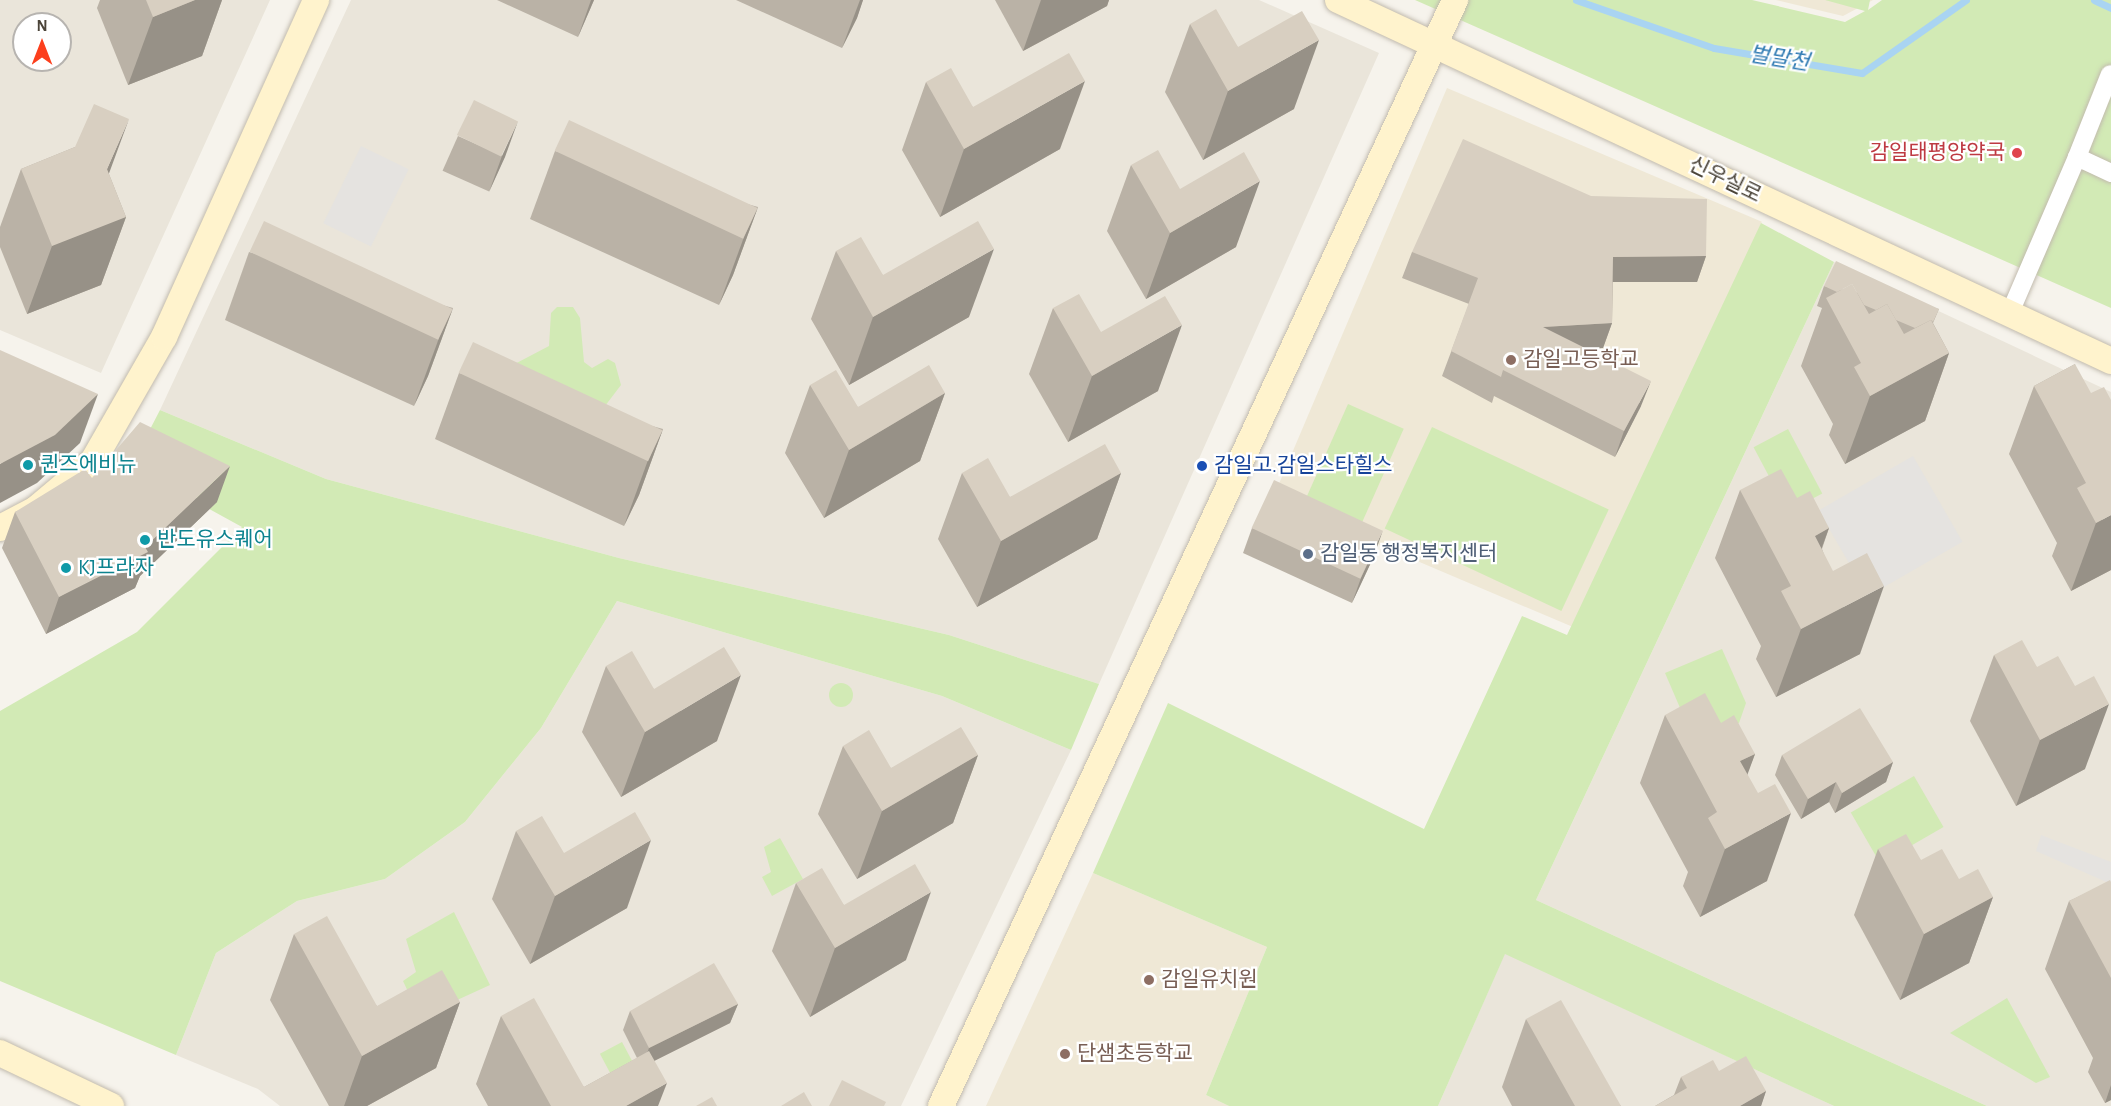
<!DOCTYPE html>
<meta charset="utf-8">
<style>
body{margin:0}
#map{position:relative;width:2111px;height:1106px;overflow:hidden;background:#f6f3ec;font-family:"Alegreya Sans","Noto Sans KR",sans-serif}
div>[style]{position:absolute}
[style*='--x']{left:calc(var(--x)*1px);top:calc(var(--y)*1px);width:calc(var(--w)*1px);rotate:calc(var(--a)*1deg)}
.residential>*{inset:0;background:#eae5da}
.education>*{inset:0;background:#efe8d6;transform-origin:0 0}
.green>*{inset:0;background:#d2eab5;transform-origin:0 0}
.round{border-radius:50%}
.parking>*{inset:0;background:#e5e3e0;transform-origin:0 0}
.stream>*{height:7px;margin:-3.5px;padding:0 3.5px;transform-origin:3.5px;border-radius:3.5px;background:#a9d4f2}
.roads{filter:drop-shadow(0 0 2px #c2bbae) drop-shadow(0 0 2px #c2bbae)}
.street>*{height:18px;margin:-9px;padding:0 9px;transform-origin:9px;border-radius:9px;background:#fff}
.secondary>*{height:26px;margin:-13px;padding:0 13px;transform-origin:13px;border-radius:13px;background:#fff3cd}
.wall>*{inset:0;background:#bab2a6;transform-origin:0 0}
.shaded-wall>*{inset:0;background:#979187}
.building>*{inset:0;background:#d8cfc1;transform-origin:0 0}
.dots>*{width:16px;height:16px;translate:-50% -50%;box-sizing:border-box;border:3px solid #fff;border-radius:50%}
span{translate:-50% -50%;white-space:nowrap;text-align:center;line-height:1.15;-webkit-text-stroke:4.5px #fff;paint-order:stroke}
.health-label{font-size:21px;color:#be3a42}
.right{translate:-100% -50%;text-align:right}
.street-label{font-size:21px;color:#4b4439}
.education-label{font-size:21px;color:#785e54}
.left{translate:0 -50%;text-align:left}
.culture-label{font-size:21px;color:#0d838f}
.transit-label{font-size:21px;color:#164399}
.service-label{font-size:21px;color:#4e5e75}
.water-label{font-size:22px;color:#2e7ab2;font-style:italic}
.north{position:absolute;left:12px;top:12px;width:60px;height:60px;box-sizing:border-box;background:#fff;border:2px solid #b7b4b0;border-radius:50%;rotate:0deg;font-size:16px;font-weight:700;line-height:24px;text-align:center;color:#4b4439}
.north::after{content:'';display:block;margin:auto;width:21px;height:27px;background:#fc3f1d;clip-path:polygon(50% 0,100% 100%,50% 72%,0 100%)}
</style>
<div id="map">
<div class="residential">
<i style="clip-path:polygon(evenodd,0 0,270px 0,101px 373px,0 330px,0 0,24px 24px,60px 24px,60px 60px,24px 60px,24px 24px)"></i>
<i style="clip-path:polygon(351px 0,1259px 0,1379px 53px,1099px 684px,949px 635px,619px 558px,326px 479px,160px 410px)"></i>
<i style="clip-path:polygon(1834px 262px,2111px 392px,2111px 1106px,1987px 1106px,1536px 900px)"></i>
<i style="clip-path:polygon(617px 601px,942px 696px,1071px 750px,901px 1106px,280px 1106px,258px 1089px,176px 1055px,216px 953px,297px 901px,385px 879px,465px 822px,541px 728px)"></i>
<i style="clip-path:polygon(1505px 953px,1834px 1106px,1438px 1106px)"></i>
</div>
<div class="education">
<i style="clip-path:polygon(1776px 0,1873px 0,1843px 16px)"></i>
<i style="left:1447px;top:88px;width:342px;height:447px;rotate:23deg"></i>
<i style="clip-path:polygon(1093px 873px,1267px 947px,1206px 1095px,1229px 1106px,986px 1106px)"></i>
</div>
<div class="green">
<i style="clip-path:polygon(1415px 0,1752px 0,1845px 22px,1865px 11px,1825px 0,1870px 0,1868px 10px,1882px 0,2111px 0,2111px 308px)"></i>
<i style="clip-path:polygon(1761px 223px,1834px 262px,1536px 900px,1987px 1106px,1834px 1106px,1505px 954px,1438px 1106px,1229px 1106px,1206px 1095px,1267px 947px,1093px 873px,1168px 703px,1424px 829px,1522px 616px,1567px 635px)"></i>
<i style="clip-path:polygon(557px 307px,573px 307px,580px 318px,584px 362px,592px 368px,608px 359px,615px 363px,621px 385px,605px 406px,507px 368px,549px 346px,551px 313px)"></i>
<i style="left:1348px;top:404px;width:61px;height:107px;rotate:24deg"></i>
<i style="clip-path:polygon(160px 410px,326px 479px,619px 558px,949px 635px,1099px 684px,1071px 750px,942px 696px,617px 601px,541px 728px,465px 822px,385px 879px,297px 901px,216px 953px,176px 1055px,0 981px,0 711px,137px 632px,242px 527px,131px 466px)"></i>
<i style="left:1432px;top:427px;width:195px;height:112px;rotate:25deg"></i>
<i style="left:1788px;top:429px;width:73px;height:39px;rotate:62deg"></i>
<i style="clip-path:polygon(1722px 649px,1746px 703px,1739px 723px,1715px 740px,1690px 731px,1665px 673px)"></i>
<i class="round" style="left:829px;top:683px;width:24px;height:24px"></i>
<i style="left:1914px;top:776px;width:59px;height:73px;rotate:60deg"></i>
<i style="clip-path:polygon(780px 838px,803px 879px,772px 896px,762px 877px,771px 872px,764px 847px)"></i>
<i style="clip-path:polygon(454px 912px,490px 985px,420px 1017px,403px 981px,416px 972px,406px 939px)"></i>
<i style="clip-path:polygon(2007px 998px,2050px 1077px,2036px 1083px,1950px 1033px)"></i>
<i style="left:622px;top:1042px;width:30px;height:25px;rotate:62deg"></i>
</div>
<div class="parking">
<i style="left:361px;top:146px;width:53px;height:86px;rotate:26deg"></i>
<i style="left:1913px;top:456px;width:99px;height:109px;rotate:60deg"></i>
<i style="clip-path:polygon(2041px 835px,2111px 862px,2111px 884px,2036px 851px)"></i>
</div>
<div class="stream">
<i style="--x:1576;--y:0;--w:146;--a:19.2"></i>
<i style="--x:1714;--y:48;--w:150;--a:9.6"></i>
<i style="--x:1862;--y:73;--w:127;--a:-35.1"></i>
<i style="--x:2094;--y:0;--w:19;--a:25"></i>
</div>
<div class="roads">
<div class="street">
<i style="--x:2077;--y:157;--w:89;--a:-68.3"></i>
<i style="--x:2009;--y:315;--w:172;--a:-66.7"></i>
<i style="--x:2077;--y:157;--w:38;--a:25"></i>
</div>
<div class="secondary">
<i style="--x:1338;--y:0;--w:853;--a:25.03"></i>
<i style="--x:0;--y:528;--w:41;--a:-27.8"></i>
<i style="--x:36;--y:509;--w:75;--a:-40.1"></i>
<i style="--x:93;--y:461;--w:143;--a:-60.2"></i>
<i style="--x:164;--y:337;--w:370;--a:-65.7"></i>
<i style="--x:0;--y:1053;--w:123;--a:25.5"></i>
<i style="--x:941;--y:1106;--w:1220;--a:-65.07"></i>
</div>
</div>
<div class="wall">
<i style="clip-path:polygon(100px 0,222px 0,202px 56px,128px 85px,97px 8px)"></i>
<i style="clip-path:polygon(497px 0,594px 0,578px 37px)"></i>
<i style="clip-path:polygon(736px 0,863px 0,857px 18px,842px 48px)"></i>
<i style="clip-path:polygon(995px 0,1109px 0,1107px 6px,1023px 51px)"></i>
<i style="clip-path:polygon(1190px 24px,1238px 47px,1294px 109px,1203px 160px,1165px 92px)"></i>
<i style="clip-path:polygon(926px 82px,973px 107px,1060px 149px,940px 217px,902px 150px)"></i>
<i style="left:458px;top:136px;width:51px;height:38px;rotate:24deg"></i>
<i style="clip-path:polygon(75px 147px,109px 174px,126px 217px,101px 285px,27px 314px,0 247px,0 227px,21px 169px)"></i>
<i style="clip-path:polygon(555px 151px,758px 207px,733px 275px,719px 305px,530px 219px)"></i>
<i style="clip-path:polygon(1131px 165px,1236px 247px,1146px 299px,1107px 231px)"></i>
<i style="clip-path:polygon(836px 251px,883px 275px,969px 317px,849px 385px,811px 319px)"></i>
<i style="clip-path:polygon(249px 252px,453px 308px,428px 376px,414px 406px,225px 320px)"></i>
<i style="clip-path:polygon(1412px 252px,1706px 256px,1697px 282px,1613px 282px,1612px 323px,1603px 348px,1588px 349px,1641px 406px,1615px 457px,1494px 396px,1492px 403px,1442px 376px,1469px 304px,1402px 278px)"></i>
<i style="clip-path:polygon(1824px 286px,1939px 309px,1933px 323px,1949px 353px,1925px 421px,1845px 464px,1829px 435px,1833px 424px,1801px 366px,1822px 308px,1817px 306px)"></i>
<i style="clip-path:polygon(1053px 308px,1158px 391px,1068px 442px,1029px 374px)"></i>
<i style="clip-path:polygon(2075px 364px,2111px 570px,2071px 591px,2052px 556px,2057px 543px,2009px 454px,2034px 386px)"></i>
<i style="clip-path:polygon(459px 373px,663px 429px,639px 495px,624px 526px,435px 439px)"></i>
<i style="clip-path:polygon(810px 385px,858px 407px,945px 393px,920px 461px,824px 518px,785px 453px)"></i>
<i style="clip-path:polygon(962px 473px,1010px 497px,1121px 473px,1097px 539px,977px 607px,938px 539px)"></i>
<i style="clip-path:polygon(92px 478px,217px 502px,140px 576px,135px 588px,46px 634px,2px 548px,15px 512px)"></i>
<i style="clip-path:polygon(1740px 490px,1797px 498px,1829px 528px,1822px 549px,1860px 654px,1776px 697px,1756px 659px,1761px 646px,1715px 558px)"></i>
<i style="clip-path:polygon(1252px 528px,1374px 556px,1352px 603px,1243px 553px)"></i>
<i style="clip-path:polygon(1994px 655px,2037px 667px,2085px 769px,2016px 806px,1970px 721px)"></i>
<i style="clip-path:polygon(606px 666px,654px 689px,717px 741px,621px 797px,582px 732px)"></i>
<i style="clip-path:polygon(1665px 715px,1721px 723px,1755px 754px,1747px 774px,1767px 881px,1700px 917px,1683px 886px,1688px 872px,1640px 783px)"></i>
<i style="clip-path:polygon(843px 746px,891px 768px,978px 755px,953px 823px,857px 879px,818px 814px)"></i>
<i style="clip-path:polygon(1782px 755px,1893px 762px,1886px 782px,1835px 813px,1829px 802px,1801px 819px,1775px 775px)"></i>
<i style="clip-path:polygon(516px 831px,627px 908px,530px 964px,492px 899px)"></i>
<i style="clip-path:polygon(1878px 849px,1921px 860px,1993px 897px,1969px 963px,1900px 1000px,1854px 915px)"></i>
<i style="clip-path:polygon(2111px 882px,2111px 1100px,2105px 1103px,2088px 1072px,2093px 1058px,2045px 969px,2069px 901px)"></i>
<i style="clip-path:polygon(796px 883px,844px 905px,906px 960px,810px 1017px,772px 951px)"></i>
<i style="clip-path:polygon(294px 934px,377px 1006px,460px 1002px,436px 1068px,367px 1106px,329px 1106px,270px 1000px)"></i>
<i style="clip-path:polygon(738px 1004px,730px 1023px,654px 1061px,658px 1106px,488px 1106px,476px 1084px,501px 1016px,584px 1087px,637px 1058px,623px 1030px,630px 1011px)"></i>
<i style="clip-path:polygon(1526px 1019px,1621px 1106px,1512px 1106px,1502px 1087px)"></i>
<i style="clip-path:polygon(1719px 1071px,1766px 1091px,1761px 1106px,1655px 1106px,1674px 1095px,1681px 1077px)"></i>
</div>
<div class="shaded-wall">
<i style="clip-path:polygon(195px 0,222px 0,202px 56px,128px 85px,153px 17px)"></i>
<i style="clip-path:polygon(591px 0,594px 0,578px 37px)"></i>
<i style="clip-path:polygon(860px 0,863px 0,857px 18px,842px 48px)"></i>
<i style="clip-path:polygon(1041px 0,1109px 0,1107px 6px,1023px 51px)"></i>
<i style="clip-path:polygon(1319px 40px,1294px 109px,1203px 160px,1228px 91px)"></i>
<i style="clip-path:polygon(1085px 81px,1060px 149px,940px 217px,964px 149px)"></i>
<i style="clip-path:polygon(129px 119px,104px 187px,126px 217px,101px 285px,27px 314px,52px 246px,107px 169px)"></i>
<i style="clip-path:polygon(518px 121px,505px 157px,489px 192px,502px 156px)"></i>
<i style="clip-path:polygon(1260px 181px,1236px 247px,1146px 299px,1170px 233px)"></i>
<i style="clip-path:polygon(758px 207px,733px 275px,719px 305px,744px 237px)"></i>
<i style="clip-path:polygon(994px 249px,969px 317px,849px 385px,873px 317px)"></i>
<i style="clip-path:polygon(1706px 256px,1697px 282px,1604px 282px,1613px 257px)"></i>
<i style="clip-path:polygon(453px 308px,428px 376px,414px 406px,439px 338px)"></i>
<i style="clip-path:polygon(1612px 323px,1603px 348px,1534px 353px,1543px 327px)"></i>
<i style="clip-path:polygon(1182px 325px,1158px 391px,1068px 442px,1092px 376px)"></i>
<i style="clip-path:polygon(1949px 353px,1925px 421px,1845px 464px,1870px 396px)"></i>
<i style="clip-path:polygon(1651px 381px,1641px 406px,1615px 457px,1624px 431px)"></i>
<i style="clip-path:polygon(945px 393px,920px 461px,824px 518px,849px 450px)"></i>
<i style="clip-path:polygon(98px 394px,80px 443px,37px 483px,0 503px,0 464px)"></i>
<i style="clip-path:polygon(663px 429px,639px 495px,624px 526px,648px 460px)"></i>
<i style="clip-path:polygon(230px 466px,217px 502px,140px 576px,135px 588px,46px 634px,59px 597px,145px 547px)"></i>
<i style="clip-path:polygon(1121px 473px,1097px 539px,977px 607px,1001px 541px)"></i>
<i style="clip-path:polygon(2111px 515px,2111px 570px,2071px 591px,2096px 523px)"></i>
<i style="clip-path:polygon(1829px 528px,1804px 596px,1815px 536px)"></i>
<i style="clip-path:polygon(1383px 530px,1374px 556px,1352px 603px,1361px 578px)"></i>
<i style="clip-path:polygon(1884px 586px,1860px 654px,1776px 697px,1801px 629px)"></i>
<i style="clip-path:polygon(741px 675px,717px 741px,621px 797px,645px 732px)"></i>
<i style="clip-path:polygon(2109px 704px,2085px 769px,2016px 806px,2040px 740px)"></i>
<i style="clip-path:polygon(1755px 754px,1730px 822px,1740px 761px)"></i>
<i style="clip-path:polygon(978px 755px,953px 823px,857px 879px,882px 811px)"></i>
<i style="clip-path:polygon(1893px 762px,1886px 782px,1835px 813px,1842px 793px)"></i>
<i style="clip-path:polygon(1836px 782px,1829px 802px,1801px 819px,1808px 799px)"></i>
<i style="clip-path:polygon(1791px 813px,1767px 881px,1700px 917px,1725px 849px)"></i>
<i style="clip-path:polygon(651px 840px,627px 908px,530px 964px,555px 896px)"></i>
<i style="clip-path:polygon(931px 892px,906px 960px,810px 1017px,835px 948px)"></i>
<i style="clip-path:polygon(1993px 897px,1969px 963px,1900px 1000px,1924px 934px)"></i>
<i style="clip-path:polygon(460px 1002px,436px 1068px,367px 1106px,344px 1106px,362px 1056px)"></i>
<i style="clip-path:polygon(738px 1004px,730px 1023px,642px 1067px,649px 1048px)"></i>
<i style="clip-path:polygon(667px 1083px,658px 1106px,626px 1106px)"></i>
<i style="clip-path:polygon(2111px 1085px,2111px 1100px,2105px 1103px)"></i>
<i style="clip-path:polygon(1766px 1091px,1761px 1106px,1740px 1106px)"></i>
</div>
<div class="building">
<i style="clip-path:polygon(146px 0,195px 0,153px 17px)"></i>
<i style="clip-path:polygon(1216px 9px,1238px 47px,1302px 11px,1319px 40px,1228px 91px,1190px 24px)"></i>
<i style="clip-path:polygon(1069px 53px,1085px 81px,964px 149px,926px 82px,951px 68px,973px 107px)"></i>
<i style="left:474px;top:100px;width:49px;height:39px;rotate:26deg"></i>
<i style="clip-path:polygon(94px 104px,129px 119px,107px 169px,126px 217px,52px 246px,21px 169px,75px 147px)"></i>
<i style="left:569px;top:120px;width:208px;height:34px;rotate:25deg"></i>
<i style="clip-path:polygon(1463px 139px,1591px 196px,1707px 199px,1706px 256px,1613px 257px,1612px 323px,1543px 327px,1651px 381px,1624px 431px,1503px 370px,1501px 377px,1451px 351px,1478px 278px,1412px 252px)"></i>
<i style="clip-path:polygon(1158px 150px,1180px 189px,1244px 152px,1260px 181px,1170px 233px,1131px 165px)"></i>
<i style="left:264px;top:221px;width:208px;height:34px;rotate:25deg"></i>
<i style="clip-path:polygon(978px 221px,994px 249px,873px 317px,836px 251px,861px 237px,883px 275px)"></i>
<i style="clip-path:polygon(1836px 261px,1939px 309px,1933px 322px,1931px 320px,1915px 328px,1896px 320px,1887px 304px,1876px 310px,1864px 305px,1852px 284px,1837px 292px,1824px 286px)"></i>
<i style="clip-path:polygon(1852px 284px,1869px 314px,1887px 304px,1904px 334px,1931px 320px,1949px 353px,1870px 396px,1854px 367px,1861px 363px,1826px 298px)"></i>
<i style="clip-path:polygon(1079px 294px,1101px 332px,1165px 296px,1182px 325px,1092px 376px,1053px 308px)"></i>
<i style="left:473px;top:342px;width:209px;height:34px;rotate:25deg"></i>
<i style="clip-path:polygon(0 350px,98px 394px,55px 435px,0 464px)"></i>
<i style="clip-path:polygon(2075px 364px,2091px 393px,2104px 387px,2111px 400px,2111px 515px,2096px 523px,2077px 488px,2086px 483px,2034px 386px)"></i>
<i style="clip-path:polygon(929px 365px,945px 393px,849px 450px,810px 385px,836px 370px,858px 407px)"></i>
<i style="clip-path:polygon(140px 422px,230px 466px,145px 547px,148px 552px,59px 597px,15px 512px,85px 469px,92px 478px)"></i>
<i style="clip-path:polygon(1105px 444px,1121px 473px,1001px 541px,962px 473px,988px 458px,1010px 497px)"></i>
<i style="clip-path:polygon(1781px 469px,1797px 498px,1810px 491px,1829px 528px,1815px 536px,1833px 571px,1867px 553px,1884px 586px,1801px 629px,1781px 591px,1791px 586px,1740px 490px)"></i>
<i style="left:1274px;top:480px;width:120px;height:53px;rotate:25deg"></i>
<i style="clip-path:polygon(2022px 640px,2037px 667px,2058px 656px,2075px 686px,2094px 676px,2109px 704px,2040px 740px,1994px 655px)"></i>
<i style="clip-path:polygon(724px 647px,741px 675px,645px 732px,606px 666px,632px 651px,654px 689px)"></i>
<i style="clip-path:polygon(1705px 693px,1721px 723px,1734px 715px,1755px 754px,1740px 761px,1758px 793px,1775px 784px,1791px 813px,1725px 849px,1708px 818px,1717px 812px,1665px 715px)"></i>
<i style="clip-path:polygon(1860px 708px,1893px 762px,1842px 793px,1836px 782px,1808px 799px,1782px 755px)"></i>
<i style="clip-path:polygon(961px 727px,978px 755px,882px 811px,843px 746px,869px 730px,891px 768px)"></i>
<i style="clip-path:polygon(635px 812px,651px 840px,555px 896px,516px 831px,542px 816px,564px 853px)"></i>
<i style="clip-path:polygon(1906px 834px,1921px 860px,1942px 849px,1959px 879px,1978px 869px,1993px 897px,1924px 934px,1878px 849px)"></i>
<i style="clip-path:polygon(915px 864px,931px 892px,835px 948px,796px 883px,822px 868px,844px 905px)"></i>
<i style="clip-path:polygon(2110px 880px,2111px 882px,2111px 978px,2069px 901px)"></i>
<i style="clip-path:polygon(327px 916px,377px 1006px,442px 970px,460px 1002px,362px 1056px,294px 934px)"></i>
<i style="clip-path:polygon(714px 963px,738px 1004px,649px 1048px,630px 1011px)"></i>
<i style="clip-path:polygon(534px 998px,584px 1087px,649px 1051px,667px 1083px,626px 1106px,551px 1106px,501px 1016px)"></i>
<i style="clip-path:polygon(1561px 1000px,1621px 1106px,1575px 1106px,1526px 1019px)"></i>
<i style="clip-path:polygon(1746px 1056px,1766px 1091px,1740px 1106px,1655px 1106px,1687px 1088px,1681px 1077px,1713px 1060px,1719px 1071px)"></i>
<i style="clip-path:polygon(842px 1080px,886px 1102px,884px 1106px,829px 1106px)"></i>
<i style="clip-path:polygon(804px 1092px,812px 1106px,781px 1106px)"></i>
<i style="clip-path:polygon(712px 1097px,717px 1106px,696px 1106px)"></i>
</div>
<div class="dots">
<i style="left:2017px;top:153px;background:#e0444e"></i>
<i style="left:1511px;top:360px;background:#8d6e63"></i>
<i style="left:28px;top:465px;background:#0f9aa8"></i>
<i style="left:1202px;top:466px;background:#1a4fb4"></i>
<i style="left:145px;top:540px;background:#0f9aa8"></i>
<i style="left:1308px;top:554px;background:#5c6f8a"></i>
<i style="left:66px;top:568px;background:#0f9aa8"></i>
<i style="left:1149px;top:980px;background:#8d6e63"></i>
<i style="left:1065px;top:1054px;background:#8d6e63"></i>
</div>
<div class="health-label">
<span class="right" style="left:2005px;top:153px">감일태평양약국</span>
</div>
<div class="street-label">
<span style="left:1725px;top:180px;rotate:26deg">신우실로</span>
</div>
<div class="education-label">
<span class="left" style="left:1523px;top:360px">감일고등학교</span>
<span class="left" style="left:1161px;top:980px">감일유치원</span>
<span class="left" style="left:1077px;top:1054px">단샘초등학교</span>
</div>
<div class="culture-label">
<span class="left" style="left:40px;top:465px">퀸즈에비뉴</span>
<span class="left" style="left:157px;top:540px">반도유스퀘어</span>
<span class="left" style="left:78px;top:568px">KJ프라자</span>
</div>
<div class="transit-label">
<span class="left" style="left:1214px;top:466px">감일고.감일스타힐스</span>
</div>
<div class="service-label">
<span class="left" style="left:1320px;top:554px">감일동 행정복지센터</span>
</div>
<div class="water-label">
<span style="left:1779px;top:59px;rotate:9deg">벌말천</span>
</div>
<div class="north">N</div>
</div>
